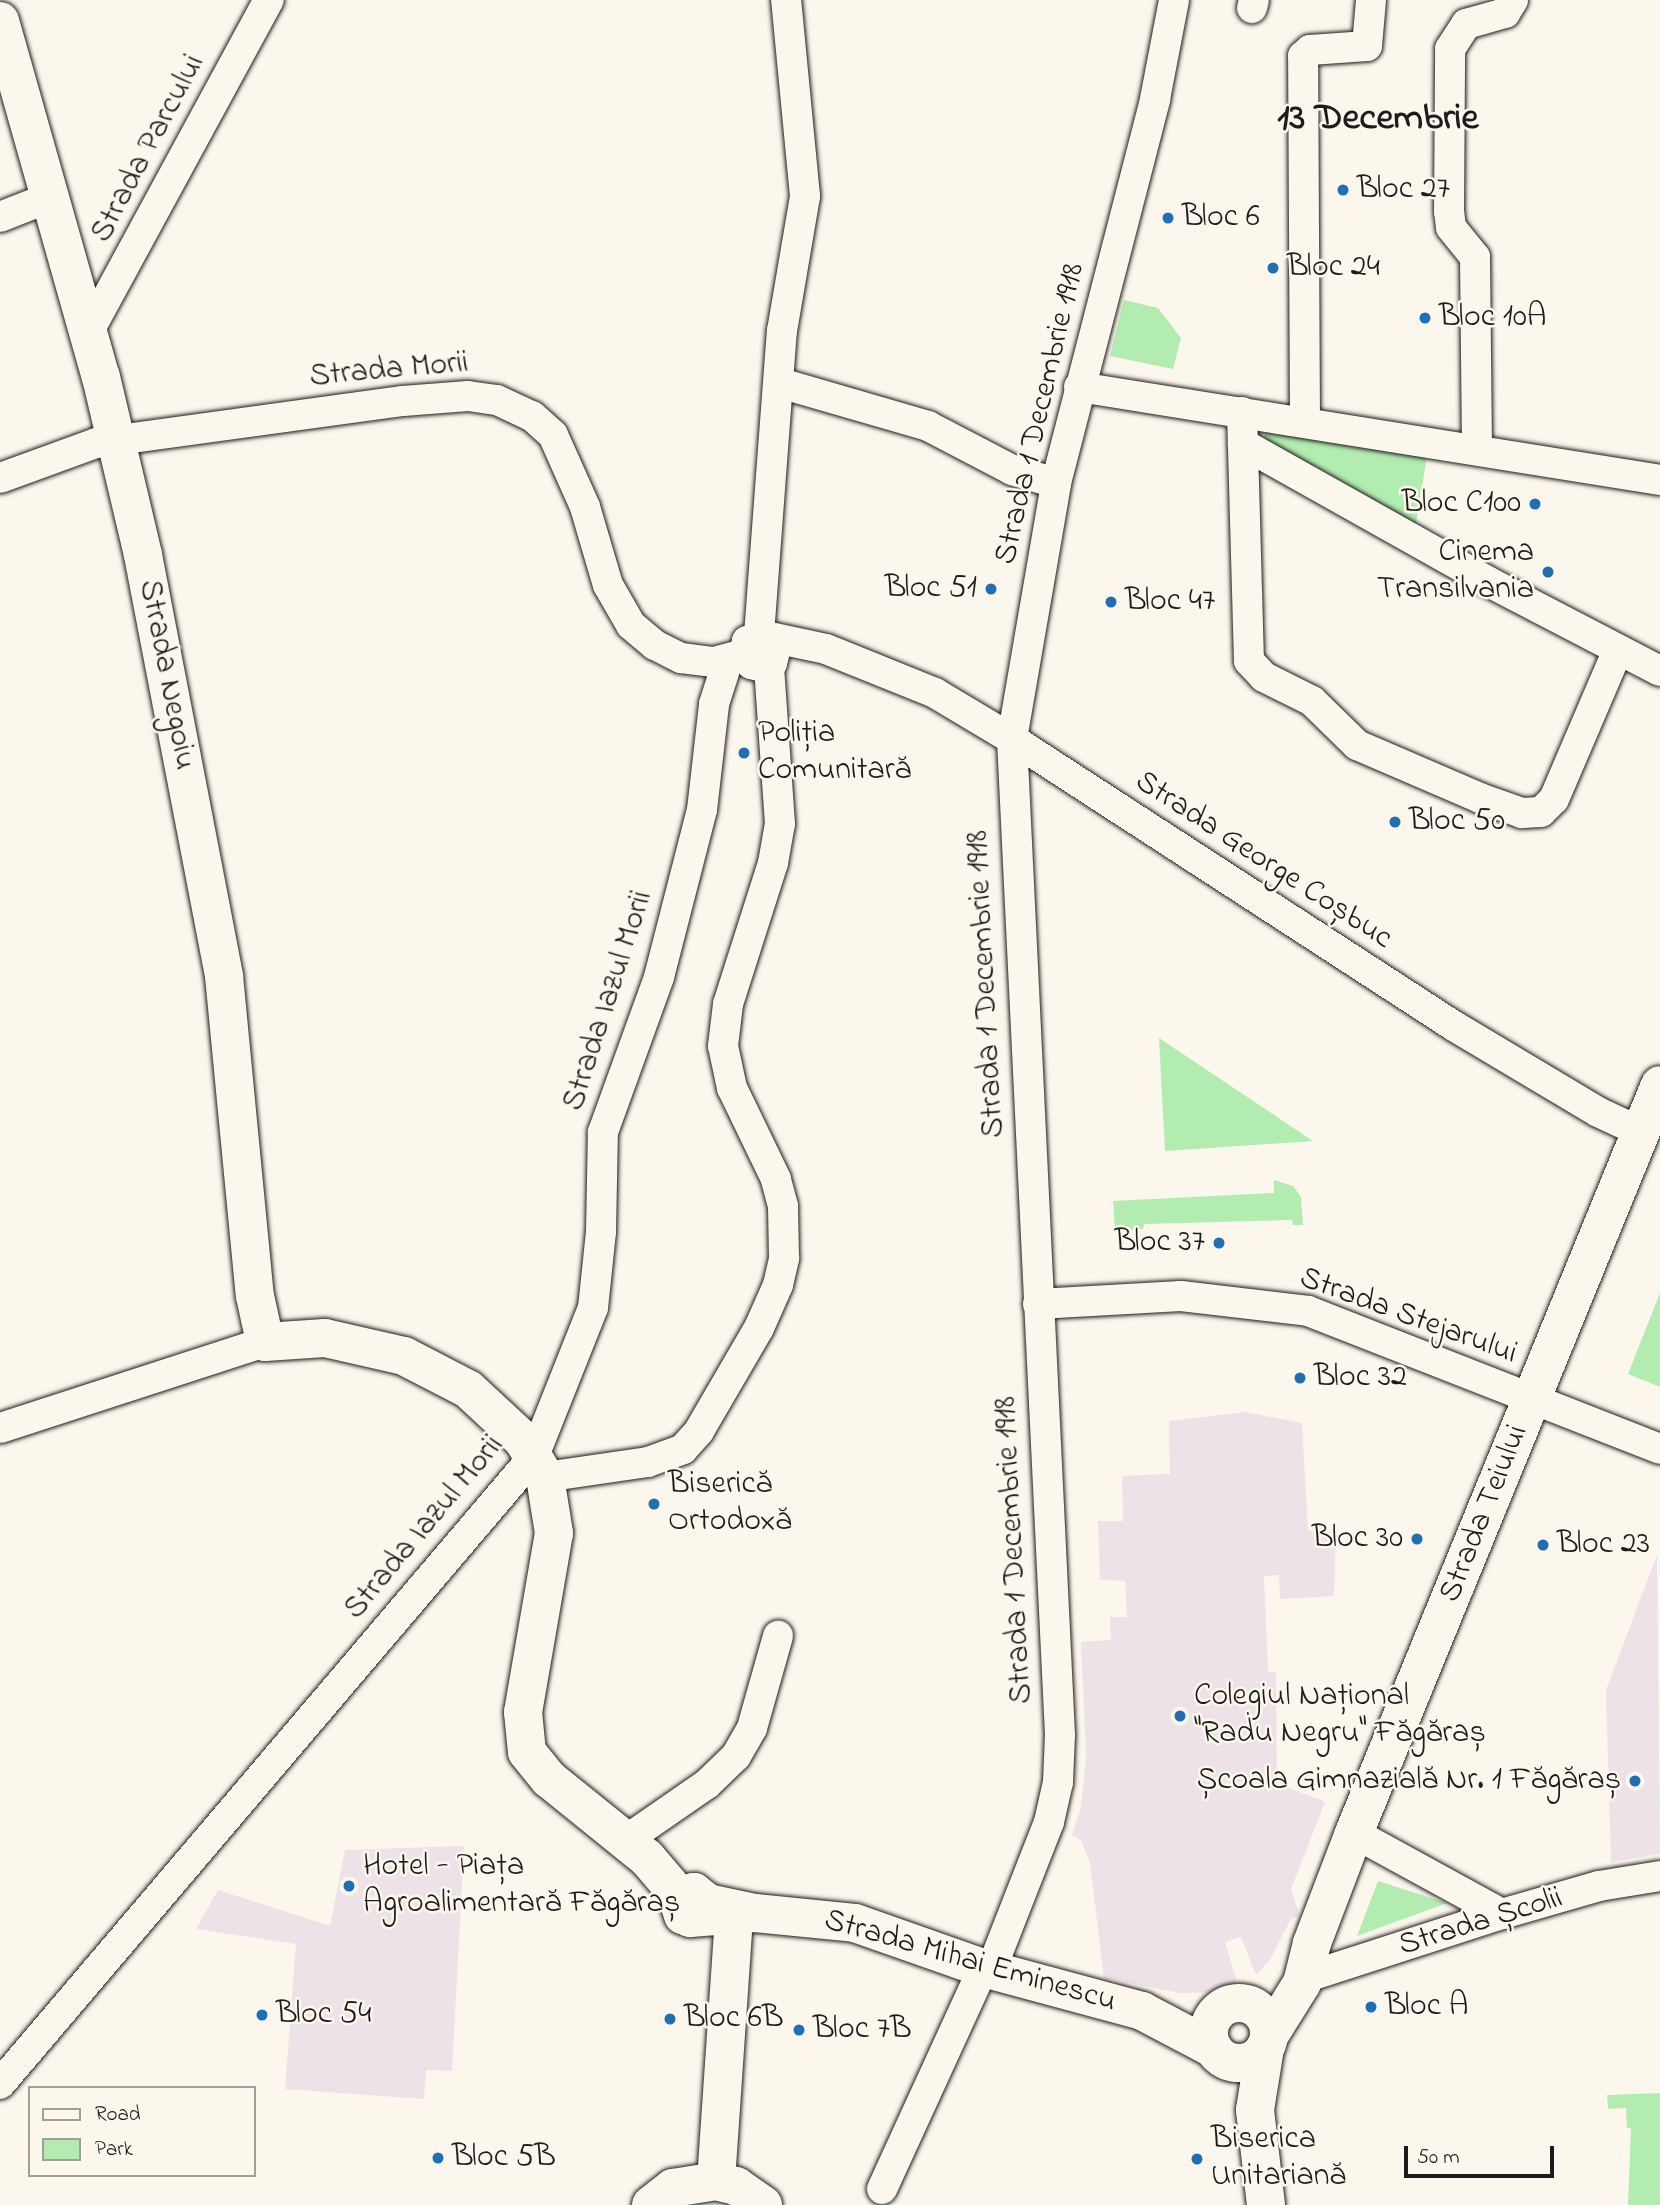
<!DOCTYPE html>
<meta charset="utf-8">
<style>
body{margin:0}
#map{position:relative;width:1660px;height:2205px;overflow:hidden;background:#fbf7ec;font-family:"Indie Flower",sans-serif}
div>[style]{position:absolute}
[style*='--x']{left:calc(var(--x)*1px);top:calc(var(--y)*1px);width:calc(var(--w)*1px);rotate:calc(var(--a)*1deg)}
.built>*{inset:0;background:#ede2e8}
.green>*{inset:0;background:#b2ecb0}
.roads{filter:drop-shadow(0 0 2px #1c1c1c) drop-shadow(0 0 2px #1c1c1c)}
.minor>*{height:30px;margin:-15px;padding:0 15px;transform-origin:15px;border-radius:15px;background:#fbf7ec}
.major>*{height:38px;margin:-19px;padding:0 19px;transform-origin:19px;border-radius:19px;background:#fbf7ec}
.major>.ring{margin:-19px;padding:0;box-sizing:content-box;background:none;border:38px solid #fbf7ec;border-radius:50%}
.dots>*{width:19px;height:19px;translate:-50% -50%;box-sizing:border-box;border:4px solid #fbf7ec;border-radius:50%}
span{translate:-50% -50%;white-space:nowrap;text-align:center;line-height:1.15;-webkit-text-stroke:5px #fbf7ec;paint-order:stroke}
.street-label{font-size:32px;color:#1c1c1c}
.poi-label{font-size:32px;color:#1c1c1c}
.left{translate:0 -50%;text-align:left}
.right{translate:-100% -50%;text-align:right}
.district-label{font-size:38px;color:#1c1c1c;font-weight:700}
.legend{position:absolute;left:28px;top:2086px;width:228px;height:91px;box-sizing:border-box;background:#fbf7ec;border:2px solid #a29f99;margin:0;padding:9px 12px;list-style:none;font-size:21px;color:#1c1c1c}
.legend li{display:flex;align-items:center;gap:14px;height:35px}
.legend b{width:35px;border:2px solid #a29f99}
.scale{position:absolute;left:1404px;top:2146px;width:150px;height:32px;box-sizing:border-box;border:4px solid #1c1c1c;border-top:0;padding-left:9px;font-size:21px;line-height:24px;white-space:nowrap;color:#1c1c1c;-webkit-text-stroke:5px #fbf7ec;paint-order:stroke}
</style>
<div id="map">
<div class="built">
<i style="clip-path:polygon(1245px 1412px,1302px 1423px,1308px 1531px,1336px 1531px,1334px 1596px,1280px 1599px,1279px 1575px,1264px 1576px,1268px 1672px,1276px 1672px,1277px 1783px,1325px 1802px,1291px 1889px,1300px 1916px,1291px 1919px,1270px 1960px,1256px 1975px,1241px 1937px,1225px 1942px,1237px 1982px,1214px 1992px,1180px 1993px,1104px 1978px,1090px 1863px,1081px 1840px,1072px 1835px,1081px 1807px,1086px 1759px,1081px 1642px,1111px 1640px,1110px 1617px,1127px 1617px,1125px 1581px,1100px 1580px,1098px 1521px,1123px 1521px,1122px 1476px,1170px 1474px,1169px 1421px)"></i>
<i style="clip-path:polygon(1657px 1555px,1660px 1854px,1611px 1862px,1606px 1690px)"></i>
<i style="clip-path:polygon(464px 1846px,452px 2071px,426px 2070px,424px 2099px,285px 2089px,296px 1944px,196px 1929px,218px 1890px,330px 1926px,345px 1850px)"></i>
</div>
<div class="green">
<i style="clip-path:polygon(1124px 300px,1158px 308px,1181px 338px,1173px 369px,1110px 356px)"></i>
<i style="clip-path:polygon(1266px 432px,1427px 456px,1415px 530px,1263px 442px)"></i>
<i style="clip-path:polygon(1159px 1038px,1313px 1141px,1165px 1151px)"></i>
<i style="clip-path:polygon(1274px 1180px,1293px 1186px,1301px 1197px,1303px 1225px,1293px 1225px,1292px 1220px,1144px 1224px,1143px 1229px,1115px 1231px,1113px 1201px,1274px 1193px)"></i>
<i style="clip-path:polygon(1660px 1293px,1660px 1387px,1628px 1374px)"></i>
<i style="clip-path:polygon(1378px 1881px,1447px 1903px,1357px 1936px)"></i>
<i style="clip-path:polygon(1660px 2093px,1660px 2205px,1628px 2205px,1631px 2128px,1627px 2128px,1626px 2108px,1608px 2109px,1607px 2095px)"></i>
</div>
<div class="roads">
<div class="minor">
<i style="--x:1252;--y:8;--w:8;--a:-76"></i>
<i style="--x:0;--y:217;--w:52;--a:-21.6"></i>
<i style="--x:89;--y:331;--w:377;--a:-61.5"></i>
<i style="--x:780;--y:383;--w:154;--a:16.2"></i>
<i style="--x:928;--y:426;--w:95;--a:27.6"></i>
<i style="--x:1012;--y:470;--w:46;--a:16.5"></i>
<i style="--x:1079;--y:387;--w:588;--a:9.09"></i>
<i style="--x:1242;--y:412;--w:249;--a:88.4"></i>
<i style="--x:1249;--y:661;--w:22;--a:47"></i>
<i style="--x:1264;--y:677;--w:54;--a:26.6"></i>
<i style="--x:1312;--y:701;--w:63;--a:44.4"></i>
<i style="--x:1357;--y:745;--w:134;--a:23.3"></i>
<i style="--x:1480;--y:798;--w:45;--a:19.7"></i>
<i style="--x:1522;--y:813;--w:19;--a:-3"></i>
<i style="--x:1541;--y:812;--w:18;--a:-45"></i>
<i style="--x:1554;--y:799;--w:162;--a:-66.8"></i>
<i style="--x:1305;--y:420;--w:364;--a:-90.3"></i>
<i style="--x:1303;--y:56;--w:9;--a:-41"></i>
<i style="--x:1310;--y:50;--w:57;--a:-4"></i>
<i style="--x:1367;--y:46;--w:46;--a:-85"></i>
<i style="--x:1243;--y:444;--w:280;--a:29.3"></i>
<i style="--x:1487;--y:581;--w:195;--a:27.5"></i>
<i style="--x:1477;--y:449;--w:192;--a:-90.6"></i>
<i style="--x:1475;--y:257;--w:38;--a:-129"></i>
<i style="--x:1451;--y:227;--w:16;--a:-97"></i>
<i style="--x:1449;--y:211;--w:162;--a:-89.6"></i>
<i style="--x:1450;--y:49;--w:30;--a:-57"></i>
<i style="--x:1466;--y:24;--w:41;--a:-15.8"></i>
<i style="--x:1505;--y:13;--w:15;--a:-58"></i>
<i style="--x:0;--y:478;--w:102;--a:-20"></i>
<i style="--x:96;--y:443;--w:310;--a:-7.8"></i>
<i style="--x:403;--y:401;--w:65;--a:-4.4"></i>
<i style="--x:468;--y:396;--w:29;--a:8"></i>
<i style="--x:497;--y:400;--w:38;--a:25"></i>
<i style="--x:532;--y:416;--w:28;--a:42"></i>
<i style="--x:553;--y:435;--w:79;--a:66"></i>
<i style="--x:585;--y:507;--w:81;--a:73.6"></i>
<i style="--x:608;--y:585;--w:46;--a:60.1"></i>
<i style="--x:631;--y:625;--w:31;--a:40"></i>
<i style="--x:655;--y:645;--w:29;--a:27"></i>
<i style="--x:681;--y:658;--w:33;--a:7"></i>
<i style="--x:714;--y:662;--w:31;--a:-15"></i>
<i style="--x:759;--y:635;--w:305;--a:-85.7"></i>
<i style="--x:782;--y:331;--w:137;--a:-80.3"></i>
<i style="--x:805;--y:196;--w:197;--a:-95.5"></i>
<i style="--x:770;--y:638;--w:12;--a:59"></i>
<i style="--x:776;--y:648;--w:16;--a:105"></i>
<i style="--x:772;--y:663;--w:10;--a:156"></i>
<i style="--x:763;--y:667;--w:12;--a:-166"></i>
<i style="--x:751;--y:664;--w:12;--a:-125"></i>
<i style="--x:744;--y:654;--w:13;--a:-77"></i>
<i style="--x:747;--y:641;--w:19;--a:-16"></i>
<i style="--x:765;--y:636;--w:62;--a:12"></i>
<i style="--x:826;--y:649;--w:118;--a:22"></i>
<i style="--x:935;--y:693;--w:90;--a:30.9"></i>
<i style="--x:1012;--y:739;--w:527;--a:33"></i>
<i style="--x:1454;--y:1026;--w:168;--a:30.8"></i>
<i style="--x:1598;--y:1112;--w:47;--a:24.9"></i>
<i style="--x:1038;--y:1304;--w:143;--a:-3.2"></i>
<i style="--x:1181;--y:1296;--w:128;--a:6.7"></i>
<i style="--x:1308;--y:1311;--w:378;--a:21.4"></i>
<i style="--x:0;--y:1428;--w:279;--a:-18"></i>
<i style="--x:545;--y:1477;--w:104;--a:-8.3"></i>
<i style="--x:648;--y:1462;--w:37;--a:-20"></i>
<i style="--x:683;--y:1449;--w:24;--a:-48"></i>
<i style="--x:699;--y:1431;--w:119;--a:-59.8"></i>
<i style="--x:759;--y:1328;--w:47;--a:-66.2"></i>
<i style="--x:778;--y:1285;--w:28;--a:-77"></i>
<i style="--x:784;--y:1258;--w:52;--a:-91.1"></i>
<i style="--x:783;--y:1206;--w:28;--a:-105"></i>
<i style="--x:776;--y:1179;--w:101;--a:-115.8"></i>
<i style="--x:732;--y:1088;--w:43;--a:-102.1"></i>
<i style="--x:723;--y:1046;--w:42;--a:-83.2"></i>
<i style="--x:728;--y:1004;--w:148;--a:-72.3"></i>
<i style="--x:773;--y:863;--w:40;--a:-80"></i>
<i style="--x:780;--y:824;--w:159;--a:-94"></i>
<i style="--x:1354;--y:1833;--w:169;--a:28.7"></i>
<i style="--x:626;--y:1840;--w:98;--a:-34.7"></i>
<i style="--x:707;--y:1784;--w:40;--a:-44"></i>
<i style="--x:736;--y:1756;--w:32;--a:-60"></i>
<i style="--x:752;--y:1728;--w:96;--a:-74.2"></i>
<i style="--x:991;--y:1970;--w:159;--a:-68.6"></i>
<i style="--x:1049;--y:1822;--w:41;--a:-77.3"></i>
<i style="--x:1058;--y:1782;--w:47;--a:-87.6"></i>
<i style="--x:1060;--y:1735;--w:997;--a:-92.76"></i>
<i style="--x:1012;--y:739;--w:260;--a:-80.2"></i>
<i style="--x:1056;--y:483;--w:397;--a:-75.5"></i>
<i style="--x:1155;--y:99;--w:101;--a:-79.1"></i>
<i style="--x:1304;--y:1978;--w:208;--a:-17.9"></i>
<i style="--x:1502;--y:1914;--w:101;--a:-16.1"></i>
<i style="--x:1599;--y:1886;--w:62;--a:-9.3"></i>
<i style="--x:0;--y:2084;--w:824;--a:-49.62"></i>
<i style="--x:534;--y:1456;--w:159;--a:-68.3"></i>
<i style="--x:593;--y:1308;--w:76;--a:-84"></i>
<i style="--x:601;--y:1232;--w:100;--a:-88.9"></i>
<i style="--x:603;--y:1132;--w:165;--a:-70.1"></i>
<i style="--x:659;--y:977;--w:172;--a:-75.6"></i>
<i style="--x:702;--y:810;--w:107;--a:-83.5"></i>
<i style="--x:714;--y:704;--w:46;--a:-72.3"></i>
<i style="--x:882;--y:2189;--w:243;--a:-65.4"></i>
</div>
<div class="major">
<i style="--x:0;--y:21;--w:370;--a:74.2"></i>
<i style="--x:101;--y:377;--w:183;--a:76.7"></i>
<i style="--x:143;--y:555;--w:429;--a:79.1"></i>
<i style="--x:224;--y:976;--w:321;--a:84.5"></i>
<i style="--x:255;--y:1296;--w:47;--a:77.7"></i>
<i style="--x:265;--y:1342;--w:60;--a:-3.8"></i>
<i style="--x:325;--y:1338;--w:81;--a:12.8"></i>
<i style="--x:404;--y:1356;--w:72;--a:27.3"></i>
<i style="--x:468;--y:1389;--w:75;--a:42.8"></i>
<i style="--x:523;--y:1440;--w:43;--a:59.3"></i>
<i style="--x:545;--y:1477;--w:57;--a:80.9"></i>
<i style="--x:554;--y:1533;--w:182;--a:99.8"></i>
<i style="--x:523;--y:1712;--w:40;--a:84.3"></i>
<i style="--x:527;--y:1752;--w:35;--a:51"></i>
<i style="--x:549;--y:1779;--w:126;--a:38.9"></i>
<i style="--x:647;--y:1858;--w:52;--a:49.6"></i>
<i style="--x:755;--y:1913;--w:48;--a:-168"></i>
<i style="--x:708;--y:1903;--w:18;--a:-142"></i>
<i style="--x:694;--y:1892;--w:13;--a:162"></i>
<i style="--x:682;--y:1896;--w:8;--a:113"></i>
<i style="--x:679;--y:1903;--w:13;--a:72"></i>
<i style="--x:683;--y:1915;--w:8;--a:23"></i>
<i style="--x:690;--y:1918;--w:65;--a:-4.4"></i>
<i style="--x:755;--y:1913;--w:100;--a:5.7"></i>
<i style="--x:855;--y:1923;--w:136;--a:19.4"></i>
<i style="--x:983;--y:1968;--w:165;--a:15.1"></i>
<i style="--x:1142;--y:2011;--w:81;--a:27.8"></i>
<i class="ring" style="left:1209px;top:2003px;width:22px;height:22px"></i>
<i style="--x:1269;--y:2036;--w:62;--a:-58.1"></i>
<i style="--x:1302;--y:1983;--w:41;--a:-76"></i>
<i style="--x:1312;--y:1943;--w:118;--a:-69.1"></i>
<i style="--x:1354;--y:1833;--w:808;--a:-67.75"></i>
<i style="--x:1265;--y:2048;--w:63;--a:99.2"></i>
<i style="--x:1255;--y:2110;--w:96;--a:83.4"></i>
<i style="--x:716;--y:2181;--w:267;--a:-86.1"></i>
<i style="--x:651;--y:2205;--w:28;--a:-38"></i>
<i style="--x:673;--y:2188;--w:44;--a:-9.2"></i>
<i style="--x:716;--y:2181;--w:21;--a:14"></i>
<i style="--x:736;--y:2186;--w:33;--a:35"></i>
</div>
</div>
<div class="dots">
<i style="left:1343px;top:190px;background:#1f6fb2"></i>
<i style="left:1168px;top:218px;background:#1f6fb2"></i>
<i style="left:1273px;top:268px;background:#1f6fb2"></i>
<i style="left:1425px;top:318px;background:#1f6fb2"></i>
<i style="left:1535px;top:504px;background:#1f6fb2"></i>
<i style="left:1548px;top:572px;background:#1f6fb2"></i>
<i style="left:991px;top:589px;background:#1f6fb2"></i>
<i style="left:1111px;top:602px;background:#1f6fb2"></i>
<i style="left:744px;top:753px;background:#1f6fb2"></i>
<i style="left:1395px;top:822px;background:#1f6fb2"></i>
<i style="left:1219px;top:1243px;background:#1f6fb2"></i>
<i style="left:1300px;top:1378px;background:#1f6fb2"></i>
<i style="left:654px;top:1504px;background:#1f6fb2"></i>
<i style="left:1417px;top:1539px;background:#1f6fb2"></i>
<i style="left:1543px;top:1545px;background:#1f6fb2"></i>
<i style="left:1180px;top:1716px;background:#1f6fb2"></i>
<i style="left:1635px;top:1781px;background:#1f6fb2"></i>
<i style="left:349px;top:1886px;background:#1f6fb2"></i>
<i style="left:1371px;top:2007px;background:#1f6fb2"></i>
<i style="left:262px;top:2015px;background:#1f6fb2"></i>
<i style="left:670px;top:2019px;background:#1f6fb2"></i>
<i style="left:799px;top:2030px;background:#1f6fb2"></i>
<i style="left:438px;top:2158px;background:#1f6fb2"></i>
<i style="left:1197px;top:2159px;background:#1f6fb2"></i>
</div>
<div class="street-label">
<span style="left:149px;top:149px;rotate:-62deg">Strada Parcului</span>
<span style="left:389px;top:371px;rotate:-5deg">Strada Morii</span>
<span style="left:1041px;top:414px;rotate:-77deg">Strada 1 Decembrie 1918</span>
<span style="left:166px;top:675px;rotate:79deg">Strada Negoiu</span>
<span style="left:1263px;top:861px;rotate:33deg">Strada George Coșbuc</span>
<span style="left:987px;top:984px;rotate:-93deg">Strada 1 Decembrie 1918</span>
<span style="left:609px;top:1001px;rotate:-72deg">Strada Iazul Morii</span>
<span style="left:1408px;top:1317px;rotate:20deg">Strada Stejarului</span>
<span style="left:1485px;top:1514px;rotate:-68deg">Strada Teiului</span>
<span style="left:425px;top:1528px;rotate:-50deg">Strada Iazul Morii</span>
<span style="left:1015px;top:1550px;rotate:-93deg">Strada 1 Decembrie 1918</span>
<span style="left:1481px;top:1923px;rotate:-17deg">Strada Școlii</span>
<span style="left:970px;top:1962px;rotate:16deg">Strada Mihai Eminescu</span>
</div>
<div class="poi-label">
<span class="left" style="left:1357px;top:190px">Bloc 27</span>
<span class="left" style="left:1182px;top:218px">Bloc 6</span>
<span class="left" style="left:1287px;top:268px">Bloc 24</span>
<span class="left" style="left:1439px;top:318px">Bloc 10A</span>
<span class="right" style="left:1521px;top:504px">Bloc C100</span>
<span class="right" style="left:1534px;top:572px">Cinema<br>Transilvania</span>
<span class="right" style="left:977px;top:589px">Bloc 51</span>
<span class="left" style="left:1125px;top:602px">Bloc 47</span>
<span class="left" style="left:758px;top:753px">Poliția<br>Comunitară</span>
<span class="left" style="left:1409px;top:822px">Bloc 50</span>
<span class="right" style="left:1205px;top:1243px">Bloc 37</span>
<span class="left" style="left:1314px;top:1378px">Bloc 32</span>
<span class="left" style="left:668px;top:1504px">Biserică<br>Ortodoxă</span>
<span class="right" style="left:1403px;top:1539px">Bloc 30</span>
<span class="left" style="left:1557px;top:1545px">Bloc 23</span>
<span class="left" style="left:1194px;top:1716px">Colegiul Național<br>"Radu Negru" Făgăraș</span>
<span class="right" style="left:1621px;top:1781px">Școala Gimnazială Nr. 1 Făgăraș</span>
<span class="left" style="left:363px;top:1886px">Hotel - Piața<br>Agroalimentară Făgăraș</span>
<span class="left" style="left:1385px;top:2007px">Bloc A</span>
<span class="left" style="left:276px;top:2015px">Bloc 54</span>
<span class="left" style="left:684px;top:2019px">Bloc 6B</span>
<span class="left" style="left:813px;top:2030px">Bloc 7B</span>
<span class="left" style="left:1211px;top:2159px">Biserica<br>Unitariană</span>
<span class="left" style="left:452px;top:2158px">Bloc 5B</span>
</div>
<div class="district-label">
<span style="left:1378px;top:120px">13 Decembrie</span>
</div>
<ul class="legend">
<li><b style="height:9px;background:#fbf7ec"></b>Road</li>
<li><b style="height:19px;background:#b2ecb0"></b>Park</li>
</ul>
<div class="scale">50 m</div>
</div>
